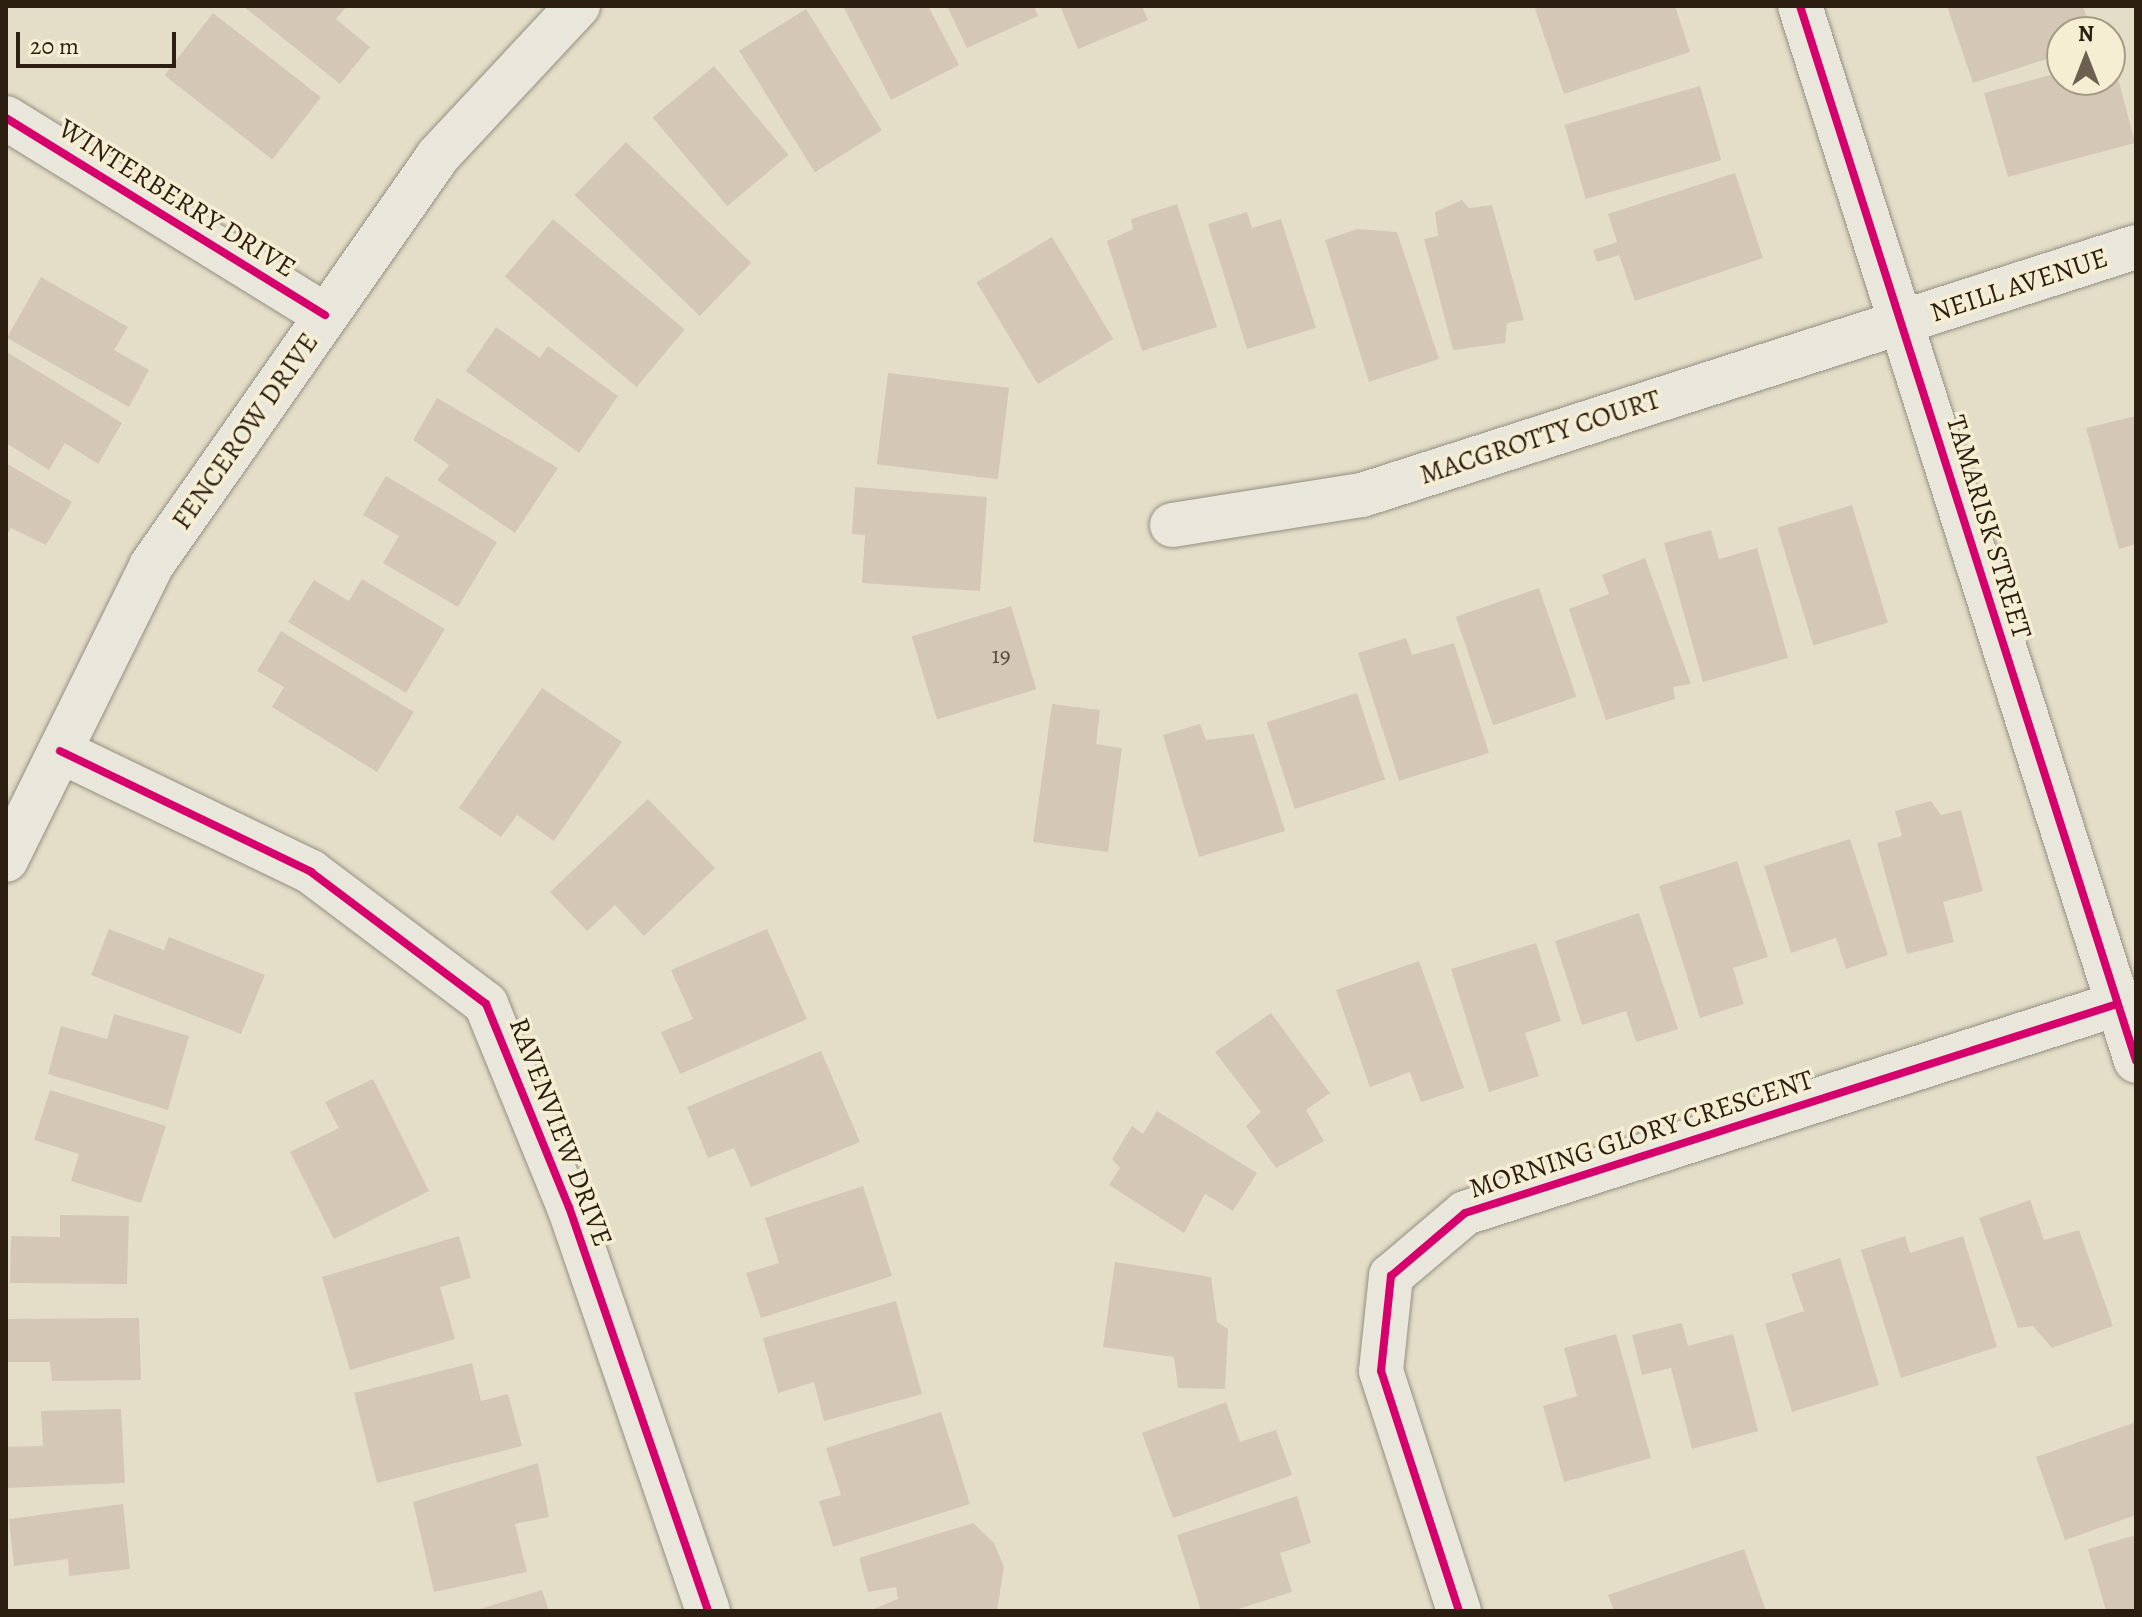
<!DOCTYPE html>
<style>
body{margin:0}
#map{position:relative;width:2142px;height:1617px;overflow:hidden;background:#e4dec8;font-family:Alegreya,serif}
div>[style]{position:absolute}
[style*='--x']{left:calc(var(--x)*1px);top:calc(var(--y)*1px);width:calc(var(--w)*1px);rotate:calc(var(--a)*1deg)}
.building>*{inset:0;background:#d5c7b5;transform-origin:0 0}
.roads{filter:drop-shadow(0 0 2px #948f81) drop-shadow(0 0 2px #948f81)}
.street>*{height:44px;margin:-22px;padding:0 22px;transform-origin:22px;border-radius:22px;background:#e9e6db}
.cycleway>*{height:8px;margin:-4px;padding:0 4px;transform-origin:4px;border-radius:4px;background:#d6006c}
span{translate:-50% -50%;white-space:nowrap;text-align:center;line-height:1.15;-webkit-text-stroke:7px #f5eed3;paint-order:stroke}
.number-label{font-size:24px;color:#56483a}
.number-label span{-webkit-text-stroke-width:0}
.street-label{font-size:28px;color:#2c1e11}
.frame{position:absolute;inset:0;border:8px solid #2c1e11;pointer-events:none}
.north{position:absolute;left:2046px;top:16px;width:80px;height:80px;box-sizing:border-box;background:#f5eed3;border:2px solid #a59b85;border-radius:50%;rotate:0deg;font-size:22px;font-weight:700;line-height:32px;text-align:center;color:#2c1e11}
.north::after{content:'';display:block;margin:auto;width:28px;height:36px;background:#6c6151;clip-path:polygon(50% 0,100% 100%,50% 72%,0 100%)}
.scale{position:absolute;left:16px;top:32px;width:160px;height:36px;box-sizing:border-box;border:4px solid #2c1e11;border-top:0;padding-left:10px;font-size:24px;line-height:28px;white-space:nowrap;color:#2c1e11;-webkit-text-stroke:6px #f5eed3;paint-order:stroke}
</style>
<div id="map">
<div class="building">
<i style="clip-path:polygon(243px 6px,347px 6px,336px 19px,370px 47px,340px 84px)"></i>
<i style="clip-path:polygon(843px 6px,928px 6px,959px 65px,891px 100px)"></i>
<i style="clip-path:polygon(947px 6px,1034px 6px,1038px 16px,967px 48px)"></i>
<i style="clip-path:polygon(1060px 6px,1142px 6px,1148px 20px,1078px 49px)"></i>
<i style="clip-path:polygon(1545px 6px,1675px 6px,1690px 52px,1564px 94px,1535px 9px)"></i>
<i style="clip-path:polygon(1947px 6px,2083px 6px,2092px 32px,2062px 32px,2062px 54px,1973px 83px)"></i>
<i style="left:806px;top:9px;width:143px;height:79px;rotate:58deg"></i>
<i style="left:213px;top:13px;width:137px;height:79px;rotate:38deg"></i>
<i style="clip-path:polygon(2113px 59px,2135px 143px,2008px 177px,1984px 93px,2062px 72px,2062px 80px,2110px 80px)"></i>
<i style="left:714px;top:66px;width:116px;height:80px;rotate:50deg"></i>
<i style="left:1700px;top:86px;width:77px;height:141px;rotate:74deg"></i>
<i style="left:626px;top:142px;width:174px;height:74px;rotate:44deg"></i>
<i style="clip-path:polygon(1735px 173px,1763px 258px,1635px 301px,1619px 255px,1597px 262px,1593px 250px,1617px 242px,1608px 214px)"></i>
<i style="clip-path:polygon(1462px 200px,1469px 208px,1492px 205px,1524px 320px,1507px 323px,1505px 343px,1453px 350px,1424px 239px,1438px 236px,1435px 212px)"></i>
<i style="clip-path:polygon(1177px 204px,1217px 327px,1142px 351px,1107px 241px,1133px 229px,1131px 219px)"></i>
<i style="clip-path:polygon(1247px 212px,1252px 228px,1281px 219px,1316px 328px,1247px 349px,1208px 224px)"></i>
<i style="left:553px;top:219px;width:172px;height:75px;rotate:40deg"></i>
<i style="clip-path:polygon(1357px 229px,1397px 232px,1439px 359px,1369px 382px,1325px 240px)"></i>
<i style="left:1052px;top:237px;width:119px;height:88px;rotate:59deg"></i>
<i style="clip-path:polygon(41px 277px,128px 327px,114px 350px,149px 370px,129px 407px,7px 338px)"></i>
<i style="clip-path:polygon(496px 327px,540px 358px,548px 346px,618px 396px,579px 453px,466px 371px)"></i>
<i style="clip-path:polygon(7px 352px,122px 423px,98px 464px,65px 443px,49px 470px,6px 443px)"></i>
<i style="left:888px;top:373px;width:122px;height:92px;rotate:7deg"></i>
<i style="clip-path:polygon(437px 398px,558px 468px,515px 533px,437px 480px,449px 465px,413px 440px)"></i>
<i style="clip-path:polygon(2136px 416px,2136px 544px,2119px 549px,2086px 428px)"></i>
<i style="clip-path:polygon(6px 463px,72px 502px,46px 545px,11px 528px,6px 536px)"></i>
<i style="clip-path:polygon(386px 476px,497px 542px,458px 607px,383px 563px,399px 536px,363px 515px)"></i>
<i style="clip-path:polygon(855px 487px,987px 497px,980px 591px,862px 583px,865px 535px,852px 534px)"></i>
<i style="left:1852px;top:505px;width:123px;height:78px;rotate:73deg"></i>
<i style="clip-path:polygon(1711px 530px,1719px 559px,1757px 548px,1788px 658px,1703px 682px,1664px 543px)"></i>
<i style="clip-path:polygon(1645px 558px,1691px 684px,1673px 687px,1675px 699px,1606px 720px,1569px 609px,1609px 594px,1602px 575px)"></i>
<i style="clip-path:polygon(362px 579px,445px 629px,406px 693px,288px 622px,314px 580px,349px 601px)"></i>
<i style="left:1539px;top:588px;width:115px;height:88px;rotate:71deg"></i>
<i style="left:1011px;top:606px;width:87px;height:104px;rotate:73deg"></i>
<i style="clip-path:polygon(281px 631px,414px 712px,377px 772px,272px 707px,284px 687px,257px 671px)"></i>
<i style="clip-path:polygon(1406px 638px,1412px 655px,1454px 643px,1489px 753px,1399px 781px,1358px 653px)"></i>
<i style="clip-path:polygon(542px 688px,622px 742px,554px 841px,517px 815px,501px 837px,459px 808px)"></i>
<i style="left:1357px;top:693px;width:91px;height:95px;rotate:72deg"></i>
<i style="clip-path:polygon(1052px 704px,1100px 710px,1096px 744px,1122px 748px,1108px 852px,1033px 842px)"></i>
<i style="clip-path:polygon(1200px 724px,1206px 740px,1254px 734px,1285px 831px,1199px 857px,1163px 735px)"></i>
<i style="clip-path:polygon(648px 799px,715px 868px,644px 936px,615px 905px,587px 931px,550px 892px)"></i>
<i style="clip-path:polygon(1931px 801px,1941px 815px,1961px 810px,1983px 891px,1943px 902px,1954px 942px,1907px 954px,1877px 843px,1902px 836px,1895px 811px)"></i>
<i style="clip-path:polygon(1850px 839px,1888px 955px,1846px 969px,1836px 938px,1791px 953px,1764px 866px)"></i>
<i style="clip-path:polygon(1737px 861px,1768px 957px,1733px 968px,1744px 1004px,1700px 1018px,1659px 886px)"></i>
<i style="clip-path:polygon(1639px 913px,1678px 1029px,1636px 1042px,1626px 1011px,1582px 1025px,1555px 941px)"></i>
<i style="clip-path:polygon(109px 929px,164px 950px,169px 937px,265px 975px,241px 1034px,91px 975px)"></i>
<i style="clip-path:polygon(767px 929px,807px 1019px,680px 1074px,661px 1032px,693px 1019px,671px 970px)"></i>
<i style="clip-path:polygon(1536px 943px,1561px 1021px,1525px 1033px,1539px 1076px,1489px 1092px,1451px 969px)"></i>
<i style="clip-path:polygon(1419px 961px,1464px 1088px,1421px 1102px,1410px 1072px,1370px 1087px,1336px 990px)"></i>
<i style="clip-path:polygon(1271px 1013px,1330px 1093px,1306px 1110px,1324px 1141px,1276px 1168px,1246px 1126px,1261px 1112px,1215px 1052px)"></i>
<i style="clip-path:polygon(114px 1014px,189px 1036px,168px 1110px,48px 1074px,61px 1026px,107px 1039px)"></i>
<i style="clip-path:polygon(821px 1051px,860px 1142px,751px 1187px,734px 1148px,708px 1158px,687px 1107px)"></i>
<i style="clip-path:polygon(373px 1079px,429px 1191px,334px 1239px,290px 1152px,339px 1128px,325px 1102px)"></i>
<i style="clip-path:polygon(50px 1090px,166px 1126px,141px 1203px,71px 1181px,79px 1154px,34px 1140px)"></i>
<i style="clip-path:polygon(1157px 1111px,1257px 1173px,1233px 1211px,1205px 1194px,1184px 1233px,1109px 1185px,1120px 1168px,1112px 1159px,1132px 1126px,1143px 1134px)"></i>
<i style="clip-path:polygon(863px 1186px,892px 1276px,761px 1318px,746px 1273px,779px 1263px,765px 1218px)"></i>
<i style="clip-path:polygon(2030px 1200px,2044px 1240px,2079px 1230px,2113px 1326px,2052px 1348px,2033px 1326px,2018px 1328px,1979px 1218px)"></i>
<i style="clip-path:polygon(60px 1215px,129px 1216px,127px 1284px,10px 1283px,11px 1236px,60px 1237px)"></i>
<i style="clip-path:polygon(459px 1236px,471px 1278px,440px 1287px,455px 1339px,350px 1370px,322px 1277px)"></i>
<i style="clip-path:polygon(1905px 1236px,1910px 1253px,1963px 1236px,1997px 1347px,1901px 1378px,1861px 1250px)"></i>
<i style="clip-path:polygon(1840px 1258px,1879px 1385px,1792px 1412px,1765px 1324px,1804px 1311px,1791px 1274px)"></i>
<i style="clip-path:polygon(1115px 1262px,1211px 1277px,1217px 1322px,1228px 1329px,1225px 1389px,1178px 1388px,1174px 1357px,1103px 1347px)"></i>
<i style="clip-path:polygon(896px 1301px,922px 1394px,824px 1421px,814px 1382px,778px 1393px,763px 1338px)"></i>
<i style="clip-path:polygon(139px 1318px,141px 1380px,52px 1381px,50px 1362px,6px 1362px,6px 1319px)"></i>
<i style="clip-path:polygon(1682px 1323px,1688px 1346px,1733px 1334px,1758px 1431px,1692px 1449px,1671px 1368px,1642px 1375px,1632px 1335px)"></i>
<i style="clip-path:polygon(1616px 1334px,1651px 1458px,1564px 1482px,1543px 1406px,1577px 1396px,1564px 1348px)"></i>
<i style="clip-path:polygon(472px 1363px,481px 1401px,508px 1394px,522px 1446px,377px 1483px,354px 1393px)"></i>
<i style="clip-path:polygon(1226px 1402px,1240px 1442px,1276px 1430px,1292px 1475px,1173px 1518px,1142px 1433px)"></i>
<i style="clip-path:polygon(121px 1409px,125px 1483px,6px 1488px,6px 1447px,43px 1446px,41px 1411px)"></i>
<i style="clip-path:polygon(941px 1412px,970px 1504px,833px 1547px,819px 1501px,841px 1495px,826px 1448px)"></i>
<i style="clip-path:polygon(2136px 1422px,2136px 1515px,2065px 1540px,2036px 1457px)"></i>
<i style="clip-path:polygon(538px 1463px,549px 1517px,515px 1524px,527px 1572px,434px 1592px,413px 1502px)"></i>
<i style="clip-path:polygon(1297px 1496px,1311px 1543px,1280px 1553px,1292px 1592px,1232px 1611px,1201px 1611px,1177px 1535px)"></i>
<i style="clip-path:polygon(123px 1504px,130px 1569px,69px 1576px,68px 1559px,14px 1566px,9px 1519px)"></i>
<i style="clip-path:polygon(973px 1523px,994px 1543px,1004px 1567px,997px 1611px,869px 1611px,898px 1599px,896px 1587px,868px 1592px,859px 1558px)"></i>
<i style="clip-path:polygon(2136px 1535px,2136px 1611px,2106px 1611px,2088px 1549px)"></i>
<i style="clip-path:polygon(1744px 1549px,1766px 1611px,1614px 1611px,1608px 1595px)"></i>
<i style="clip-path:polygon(542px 1590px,549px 1611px,477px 1611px,477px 1610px)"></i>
</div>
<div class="roads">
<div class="street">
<i style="--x:1800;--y:6;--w:1107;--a:72.33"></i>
<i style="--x:6;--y:118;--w:375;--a:31.7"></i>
<i style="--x:1172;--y:525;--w:192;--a:-9"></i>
<i style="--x:1362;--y:495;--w:813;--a:-17.77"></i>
<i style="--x:60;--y:751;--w:279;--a:25.7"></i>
<i style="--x:311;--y:872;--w:219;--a:37"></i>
<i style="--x:486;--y:1004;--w:219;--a:67.8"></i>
<i style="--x:569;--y:1207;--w:427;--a:71"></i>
<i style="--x:6;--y:860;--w:328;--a:-63.7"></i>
<i style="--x:151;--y:566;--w:499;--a:-55"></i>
<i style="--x:437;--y:157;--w:207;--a:-47"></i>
<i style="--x:1459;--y:1611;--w:252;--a:-108"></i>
<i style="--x:1381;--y:1371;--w:96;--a:-84"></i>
<i style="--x:1391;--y:1276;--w:97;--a:-40.4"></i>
<i style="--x:1465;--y:1213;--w:685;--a:-17.77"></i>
</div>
</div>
<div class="cycleway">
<i style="--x:1800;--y:6;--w:1107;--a:72.33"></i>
<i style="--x:6;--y:118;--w:375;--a:31.7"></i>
<i style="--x:60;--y:751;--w:279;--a:25.7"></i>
<i style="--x:311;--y:872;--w:219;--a:37"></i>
<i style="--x:486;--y:1004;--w:219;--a:67.8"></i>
<i style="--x:569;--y:1207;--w:427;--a:71"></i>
<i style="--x:1459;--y:1611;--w:252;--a:-108"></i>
<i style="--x:1381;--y:1371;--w:96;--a:-84"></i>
<i style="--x:1391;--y:1276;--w:97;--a:-40.4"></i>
<i style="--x:1465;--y:1213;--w:685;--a:-17.77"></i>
</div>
<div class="number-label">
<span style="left:1001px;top:656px">19</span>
</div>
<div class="street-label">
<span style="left:177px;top:198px;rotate:32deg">WINTERBERRY DRIVE</span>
<span style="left:2019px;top:285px;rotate:-18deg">NEILL AVENUE</span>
<span style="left:245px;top:431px;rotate:-55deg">FENCEROW DRIVE</span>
<span style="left:1540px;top:437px;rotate:-18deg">MACGROTTY COURT</span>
<span style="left:1989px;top:527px;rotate:73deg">TAMARISK STREET</span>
<span style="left:561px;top:1132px;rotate:69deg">RAVENVIEW DRIVE</span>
<span style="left:1641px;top:1134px;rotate:-18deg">MORNING GLORY CRESCENT</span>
</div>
<div class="frame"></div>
<div class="north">N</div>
<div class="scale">20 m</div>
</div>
